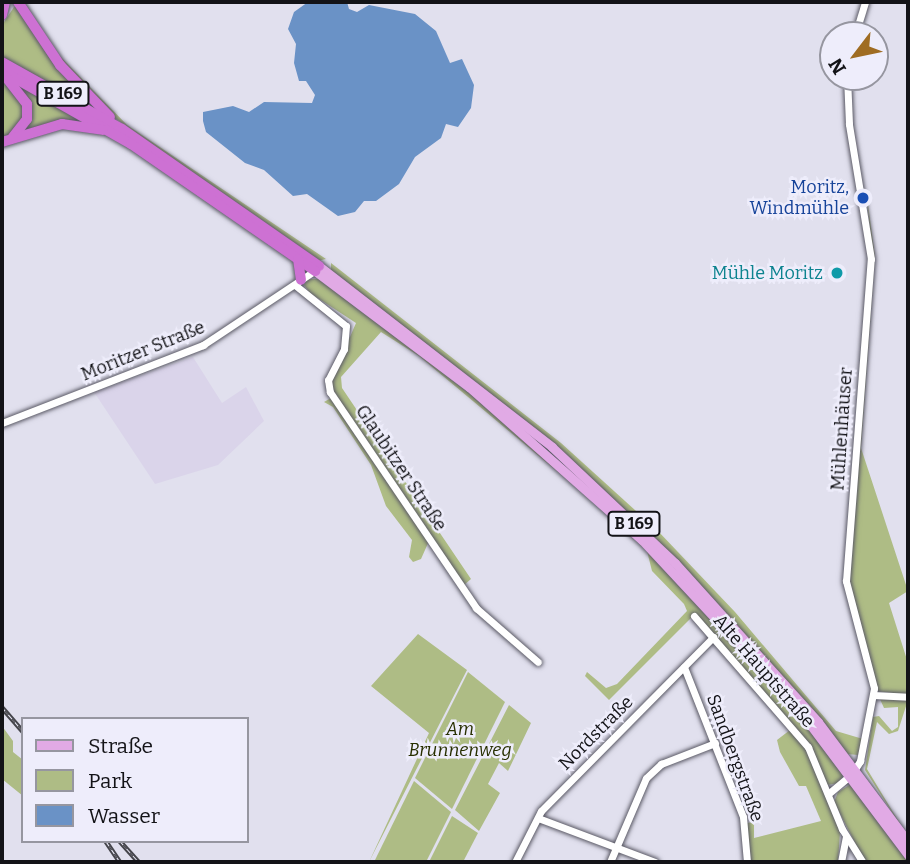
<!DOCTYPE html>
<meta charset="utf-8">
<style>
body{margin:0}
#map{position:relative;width:910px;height:864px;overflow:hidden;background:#e1e0ee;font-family:Bitter,serif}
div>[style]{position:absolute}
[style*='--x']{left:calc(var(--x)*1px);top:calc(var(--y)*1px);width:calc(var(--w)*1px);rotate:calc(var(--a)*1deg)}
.industrial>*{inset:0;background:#dad4ea}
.green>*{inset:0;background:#aebc85}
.water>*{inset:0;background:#6a92c6}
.roads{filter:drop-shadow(0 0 2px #5a5965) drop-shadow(0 0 2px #5a5965)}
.minor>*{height:7px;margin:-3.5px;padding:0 3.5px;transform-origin:3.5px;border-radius:3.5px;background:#fff}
.major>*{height:9px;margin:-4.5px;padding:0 4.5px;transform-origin:4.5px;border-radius:4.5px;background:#e1aae5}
.highway>*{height:10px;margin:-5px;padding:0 5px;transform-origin:5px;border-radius:5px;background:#cd71d3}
.rail>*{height:4.5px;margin-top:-2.25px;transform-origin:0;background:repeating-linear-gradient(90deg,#eeedfb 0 5px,#45454b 0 10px);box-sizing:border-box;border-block:2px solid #45454b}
.dots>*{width:19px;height:19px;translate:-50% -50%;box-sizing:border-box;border:4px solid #eeedfb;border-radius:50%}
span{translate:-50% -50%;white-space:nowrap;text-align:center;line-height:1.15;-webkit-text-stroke:5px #eeedfb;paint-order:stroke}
.shield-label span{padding:2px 5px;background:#eeedfb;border:2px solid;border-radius:5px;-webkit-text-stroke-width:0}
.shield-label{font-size:16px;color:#131317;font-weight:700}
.transit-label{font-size:18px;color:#164399}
.right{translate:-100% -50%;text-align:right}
.culture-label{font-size:18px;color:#0d838f}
.street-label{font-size:18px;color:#131317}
.park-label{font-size:18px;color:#272f00;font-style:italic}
.frame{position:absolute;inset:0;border:4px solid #131317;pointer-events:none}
.legend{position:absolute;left:21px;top:717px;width:228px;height:126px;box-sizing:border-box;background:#eeedfb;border:2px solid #9696a0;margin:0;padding:9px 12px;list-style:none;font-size:21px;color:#131317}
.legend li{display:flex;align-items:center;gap:14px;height:35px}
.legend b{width:35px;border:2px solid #9696a0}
.north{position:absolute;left:819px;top:21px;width:70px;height:70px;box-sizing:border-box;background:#eeedfb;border:2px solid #9696a0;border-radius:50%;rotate:238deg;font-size:19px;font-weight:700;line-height:28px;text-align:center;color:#131317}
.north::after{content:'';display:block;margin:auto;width:24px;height:32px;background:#9f6c22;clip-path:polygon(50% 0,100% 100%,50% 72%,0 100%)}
</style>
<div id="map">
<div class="industrial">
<i style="clip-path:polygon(193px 357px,222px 403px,246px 387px,264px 421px,218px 465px,155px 484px,94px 392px)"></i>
</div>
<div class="green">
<i style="clip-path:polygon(23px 2px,55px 51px,127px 125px,326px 259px,317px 261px,115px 118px,53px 52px)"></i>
<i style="clip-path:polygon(14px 7px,20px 8px,99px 112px,2px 59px,2px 25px)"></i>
<i style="clip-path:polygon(2px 77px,26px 111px,20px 130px,2px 139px)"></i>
<i style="clip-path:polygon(18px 84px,84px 122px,18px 137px,30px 103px)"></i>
<i style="clip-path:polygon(866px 190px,875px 256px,861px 448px,908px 591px,889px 603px,908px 663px,908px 695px,876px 691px,849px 587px,873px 259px)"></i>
<i style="clip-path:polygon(331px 263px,561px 443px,657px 530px,735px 612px,836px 731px,863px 739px,858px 755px,847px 754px,683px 567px,556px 447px,331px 271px)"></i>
<i style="clip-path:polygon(308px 279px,320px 279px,503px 419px,653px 555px,773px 683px,844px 773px,839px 783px,827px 785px,804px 738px,694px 615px,609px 700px,585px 676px,587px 672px,606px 688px,617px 684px,687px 611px,684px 604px,652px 571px,647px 551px,613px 518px,419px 356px,381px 332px,341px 377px,342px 388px,471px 579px,464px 585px,334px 392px,331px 381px,356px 323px,310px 293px,304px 285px)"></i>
<i style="clip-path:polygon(331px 398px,429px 541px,421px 559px,413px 562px,409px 557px,412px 540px,386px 506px,371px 465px,333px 407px,324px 402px)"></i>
<i style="clip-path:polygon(418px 634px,467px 670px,369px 862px,429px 733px,371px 686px)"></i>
<i style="clip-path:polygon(468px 672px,505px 702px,452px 809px,415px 778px)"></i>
<i style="clip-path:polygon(879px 697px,908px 700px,898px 731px,889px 734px,877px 722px,867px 769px,908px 837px,865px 770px,873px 717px,879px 716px,892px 731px,898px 727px,898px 707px,884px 708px)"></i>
<i style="clip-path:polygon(509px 705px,531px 723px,508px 771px,499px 763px,488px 784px,500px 793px,479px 831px,455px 810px)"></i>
<i style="clip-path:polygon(2px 726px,13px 741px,13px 752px,23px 760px,23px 796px,2px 779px)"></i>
<i style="clip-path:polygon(790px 730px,808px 751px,840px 832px,838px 862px,749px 862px,747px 823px,754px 822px,754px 838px,821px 821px,806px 786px,799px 786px,780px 752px,777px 740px)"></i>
<i style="clip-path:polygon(414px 781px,451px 812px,426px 862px,374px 862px)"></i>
<i style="clip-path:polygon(851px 784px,908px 858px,908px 862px,865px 862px,834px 802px,838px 792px)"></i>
<i style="clip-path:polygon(452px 816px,478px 833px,463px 862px,429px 862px)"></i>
</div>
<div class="water">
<i style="clip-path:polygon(308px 2px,347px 2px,349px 9px,357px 12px,369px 5px,415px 14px,436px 31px,450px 63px,462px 59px,474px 85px,471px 108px,458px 127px,446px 124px,441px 138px,415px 157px,399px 184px,376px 201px,364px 201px,355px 212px,338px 216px,307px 194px,293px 196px,264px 170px,245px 163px,206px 132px,203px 121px,203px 112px,233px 106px,249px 112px,264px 102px,312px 103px,315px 95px,306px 81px,299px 81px,294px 63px,296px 44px,288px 29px,294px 12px)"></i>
</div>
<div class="roads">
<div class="minor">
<i style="--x:855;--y:35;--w:34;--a:-73"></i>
<i style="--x:295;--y:285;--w:65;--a:38.8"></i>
<i style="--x:346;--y:326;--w:23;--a:95"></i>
<i style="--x:344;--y:349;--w:35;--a:117"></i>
<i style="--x:328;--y:380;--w:12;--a:81"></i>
<i style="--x:330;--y:392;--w:261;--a:55.9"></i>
<i style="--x:476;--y:608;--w:82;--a:41.1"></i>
<i style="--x:2;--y:423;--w:216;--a:-21.2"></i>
<i style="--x:203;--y:345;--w:137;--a:-33.7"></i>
<i style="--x:694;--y:616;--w:174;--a:49"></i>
<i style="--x:808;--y:747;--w:89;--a:67.5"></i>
<i style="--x:842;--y:829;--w:39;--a:58"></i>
<i style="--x:684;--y:667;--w:161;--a:68.5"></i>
<i style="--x:743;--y:817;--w:45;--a:84.9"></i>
<i style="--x:873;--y:695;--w:35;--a:3"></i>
<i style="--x:828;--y:794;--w:30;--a:-40"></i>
<i style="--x:851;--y:775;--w:17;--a:-57"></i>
<i style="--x:860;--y:761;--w:74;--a:-79.1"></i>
<i style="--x:874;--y:688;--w:111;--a:-104.7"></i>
<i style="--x:846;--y:581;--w:323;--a:-85.6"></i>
<i style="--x:871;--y:259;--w:137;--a:-99.3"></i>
<i style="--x:849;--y:124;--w:47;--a:-92.4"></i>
<i style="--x:538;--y:818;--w:125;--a:20.6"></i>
<i style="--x:515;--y:862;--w:57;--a:-63"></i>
<i style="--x:541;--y:811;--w:245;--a:-45.3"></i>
<i style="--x:610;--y:862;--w:91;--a:-66.8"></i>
<i style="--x:646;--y:778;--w:21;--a:-43"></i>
<i style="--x:661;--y:764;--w:58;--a:-21.3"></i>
<i style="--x:841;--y:862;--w:25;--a:-79"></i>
</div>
<div class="major">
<i style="--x:319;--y:266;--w:295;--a:37.8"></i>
<i style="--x:552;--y:447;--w:169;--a:43.3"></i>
<i style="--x:675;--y:563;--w:214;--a:48"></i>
<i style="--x:818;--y:722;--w:150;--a:53.1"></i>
<i style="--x:315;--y:271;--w:193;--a:37"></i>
<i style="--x:469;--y:387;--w:231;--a:41.5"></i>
<i style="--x:642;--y:540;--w:223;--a:47"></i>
<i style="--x:794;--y:703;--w:190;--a:53.1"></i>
</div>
<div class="highway">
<i style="--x:18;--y:2;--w:76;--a:56.3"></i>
<i style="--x:60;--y:65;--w:72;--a:46.1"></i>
<i style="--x:2;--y:15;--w:13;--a:-77"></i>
<i style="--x:2;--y:62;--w:137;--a:29.2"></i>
<i style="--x:122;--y:129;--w:240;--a:34.8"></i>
<i style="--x:2;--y:71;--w:148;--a:29.5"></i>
<i style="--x:131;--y:144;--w:224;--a:34.6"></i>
<i style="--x:5;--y:76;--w:36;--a:52"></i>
<i style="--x:27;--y:104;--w:15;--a:90"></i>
<i style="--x:27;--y:119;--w:23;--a:128"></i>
<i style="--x:2;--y:142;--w:63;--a:-16.7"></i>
<i style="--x:62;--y:124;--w:41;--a:8.3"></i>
<i style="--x:298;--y:259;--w:21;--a:82"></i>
</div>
</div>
<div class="rail">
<i style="--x:2;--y:707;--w:32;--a:49"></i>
<i style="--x:106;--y:841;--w:25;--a:56"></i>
<i style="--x:120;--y:841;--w:28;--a:48"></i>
</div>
<div class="dots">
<i style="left:863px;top:198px;background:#1a4fb4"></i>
<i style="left:837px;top:273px;background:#0f9aa8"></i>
</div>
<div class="shield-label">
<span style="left:63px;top:94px">B 169</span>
<span style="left:634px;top:524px">B 169</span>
</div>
<div class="transit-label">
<span class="right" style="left:849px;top:198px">Moritz,<br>Windmühle</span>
</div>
<div class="culture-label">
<span class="right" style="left:823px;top:273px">Mühle Moritz</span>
</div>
<div class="street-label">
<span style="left:143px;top:351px;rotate:-22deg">Moritzer Straße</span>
<span style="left:842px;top:429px;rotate:-86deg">Mühlenhäuser</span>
<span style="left:401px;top:468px;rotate:56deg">Glaubitzer Straße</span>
<span style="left:764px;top:671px;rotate:49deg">Alte Hauptstraße</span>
<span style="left:596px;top:733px;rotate:-45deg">Nordstraße</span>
<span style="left:735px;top:758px;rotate:70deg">Sandbergstraße</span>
</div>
<div class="park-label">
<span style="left:460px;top:740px">Am<br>Brunnenweg</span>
</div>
<div class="frame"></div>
<ul class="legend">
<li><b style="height:9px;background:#e1aae5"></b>Straße</li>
<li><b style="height:19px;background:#aebc85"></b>Park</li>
<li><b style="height:19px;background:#6a92c6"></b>Wasser</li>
</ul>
<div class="north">N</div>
</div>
